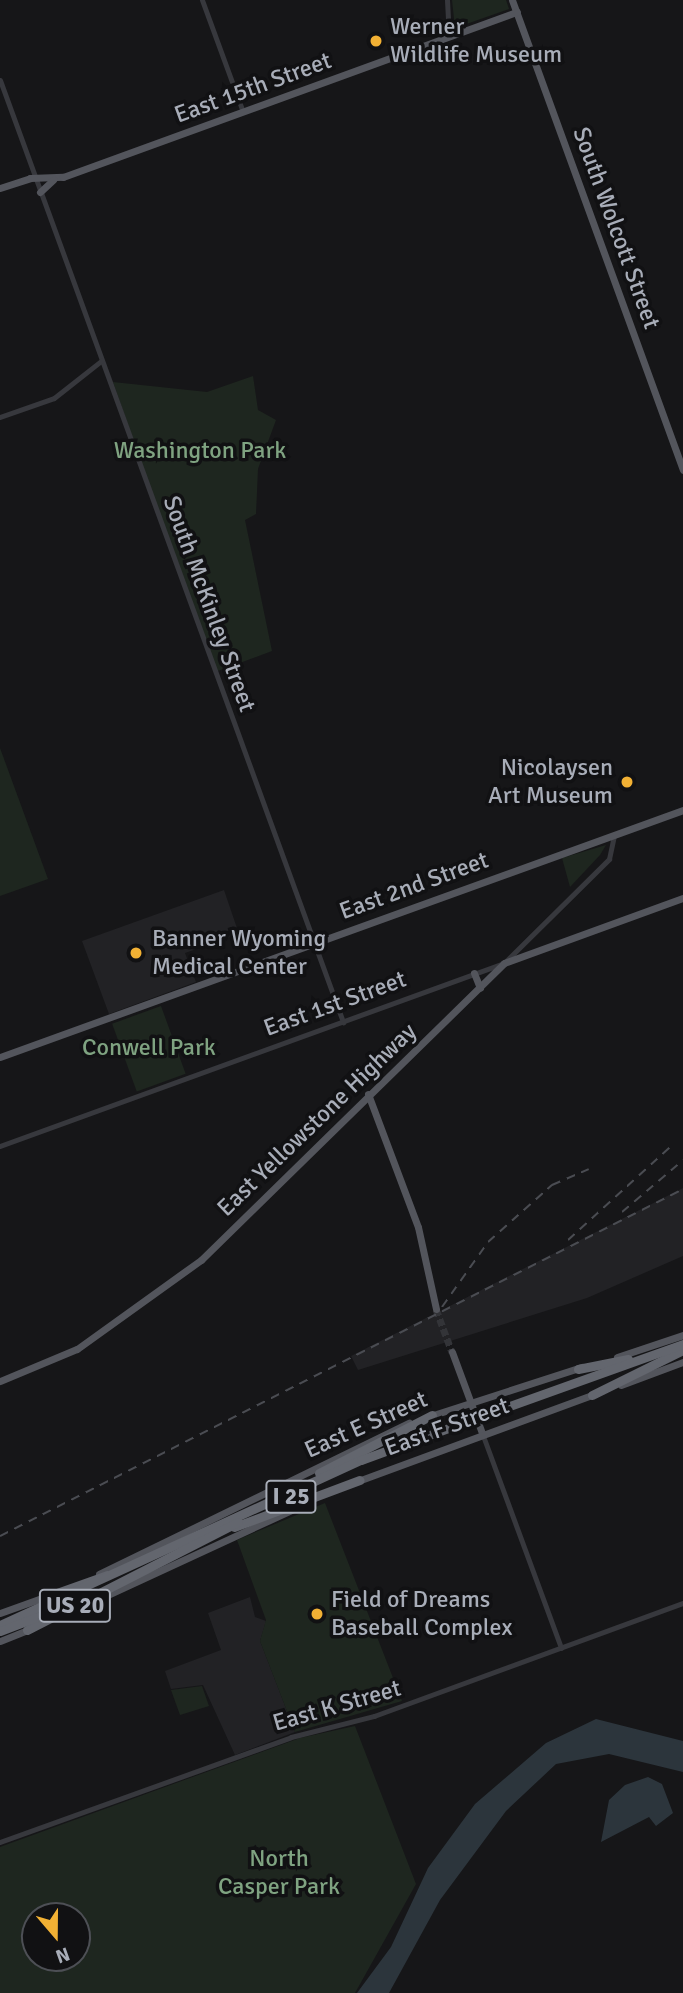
<!DOCTYPE html>
<style>
body{margin:0}
#map{position:relative;width:683px;height:1993px;overflow:hidden;background:#161618;font-family:Signika,sans-serif}
div>[style]{position:absolute}
[style*='--x']{left:calc(var(--x)*1px);top:calc(var(--y)*1px);width:calc(var(--w)*1px);rotate:calc(var(--a)*1deg)}
.built>*{inset:0;background:#222225}
.green>*{inset:0;background:#1e261f;transform-origin:0 0}
.water>*{inset:0;background:#2c353c}
.major-tunnel>*{height:7px;margin-top:-3.5px;transform-origin:0;background:repeating-linear-gradient(90deg,#333438 0 7px,transparent 0 10.5px)}
.minor>*{height:5px;margin:-2.5px;padding:0 2.5px;transform-origin:2.5px;border-radius:2.5px;background:#37383d}
.major>*{height:7px;margin:-3.5px;padding:0 3.5px;transform-origin:3.5px;border-radius:3.5px;background:#53555c}
.highway>*{height:9px;margin:-4.5px;padding:0 4.5px;transform-origin:4.5px;border-radius:4.5px;background:#63666e}
.rail>*{height:2px;margin-top:-1px;transform-origin:0;background:repeating-linear-gradient(90deg,#4a4c52 0 9px,transparent 0 16px)}
.highway-bridge>*{height:9px;margin:-4.5px;padding:0 4.5px;transform-origin:4.5px;border-radius:4.5px;background:#63666e}
.dots>*{width:19px;height:19px;translate:-50% -50%;box-sizing:border-box;border:4px solid #111113;border-radius:50%}
span{translate:-50% -50%;white-space:nowrap;text-align:center;line-height:1.15;-webkit-text-stroke:7px #111113;paint-order:stroke}
.shield-label span{padding:2px 5px;background:#111113;border:2px solid;border-radius:5px;-webkit-text-stroke-width:0}
.shield-label{font-size:23px;color:#a8adb8;font-weight:700}
.poi-label{font-size:24px;color:#a8adb8}
.left{translate:0 -50%;text-align:left}
.right{translate:-100% -50%;text-align:right}
.street-label{font-size:24px;color:#a8adb8}
.park-label{font-size:24px;color:#7fa381}
.north{position:absolute;left:21px;top:1902px;width:70px;height:70px;box-sizing:border-box;background:#111113;border:2px solid #4d4f55;border-radius:50%;rotate:160deg;font-size:19px;font-weight:700;line-height:28px;text-align:center;color:#a8adb8}
.north::after{content:'';display:block;margin:auto;width:24px;height:32px;background:#f2b134;clip-path:polygon(50% 0,100% 100%,50% 72%,0 100%)}
</style>
<div id="map">
<div class="built">
<i style="clip-path:polygon(224px 890px,239px 934px,185px 953px,196px 982px,109px 1014px,82px 941px)"></i>
<i style="clip-path:polygon(683px 1188px,683px 1256px,587px 1298px,358px 1370px,351px 1356px)"></i>
<i style="clip-path:polygon(250px 1597px,255px 1617px,266px 1621px,260px 1641px,295px 1732px,235px 1755px,203px 1685px,171px 1689px,165px 1671px,221px 1650px,208px 1613px)"></i>
</div>
<div class="green">
<i style="clip-path:polygon(452px 0,506px 0,509px 9px,455px 28px)"></i>
<i style="clip-path:polygon(253px 376px,258px 410px,276px 420px,258px 469px,256px 514px,245px 520px,272px 651px,215px 672px,113px 382px,207px 392px)"></i>
<i style="clip-path:polygon(0 748px,48px 879px,0 896px)"></i>
<i style="clip-path:polygon(606px 845px,600px 855px,570px 887px,562px 858px)"></i>
<i style="left:161px;top:1006px;width:72px;height:52px;rotate:70deg"></i>
<i style="clip-path:polygon(325px 1503px,402px 1701px,295px 1732px,260px 1641px,266px 1620px,237px 1540px)"></i>
<i style="clip-path:polygon(202px 1686px,209px 1706px,180px 1715px,171px 1690px)"></i>
<i style="clip-path:polygon(evenodd,355px 1726px,416px 1884px,355px 1993px,0 1993px,0 1847px,300px 1738px,355px 1726px,77px 1916px,77px 1958px,35px 1958px,35px 1916px,77px 1916px)"></i>
</div>
<div class="water">
<i style="clip-path:polygon(596px 1719px,683px 1741px,683px 1772px,609px 1754px,556px 1764px,506px 1811px,440px 1900px,389px 1993px,357px 1993px,391px 1947px,428px 1868px,475px 1804px,546px 1743px)"></i>
<i style="clip-path:polygon(648px 1777px,662px 1784px,673px 1813px,656px 1826px,649px 1817px,601px 1842px,609px 1800px,625px 1785px)"></i>
</div>
<div class="major-tunnel">
<i style="--x:436;--y:1309;--w:46;--a:69.6"></i>
</div>
<div class="minor">
<i style="--x:202;--y:0;--w:119;--a:69.9"></i>
<i style="--x:447;--y:0;--w:37;--a:87"></i>
<i style="--x:0;--y:80;--w:1003;--a:69.99"></i>
<i style="--x:0;--y:417;--w:57;--a:-19.4"></i>
<i style="--x:54;--y:398;--w:60;--a:-38.2"></i>
<i style="--x:0;--y:1146;--w:536;--a:-19.96"></i>
<i style="--x:504;--y:963;--w:148;--a:-44.7"></i>
<i style="--x:609;--y:859;--w:25;--a:-78"></i>
<i style="--x:482;--y:1433;--w:229;--a:69.8"></i>
<i style="--x:0;--y:1842;--w:309;--a:-19.8"></i>
<i style="--x:291;--y:1737;--w:86;--a:-14.2"></i>
<i style="--x:374;--y:1716;--w:329;--a:-20.1"></i>
</div>
<div class="major">
<i style="--x:512;--y:0;--w:500;--a:70.01"></i>
<i style="--x:0;--y:188;--w:32;--a:-18"></i>
<i style="--x:30;--y:178;--w:33;--a:-2"></i>
<i style="--x:63;--y:177;--w:483;--a:-20"></i>
<i style="--x:40;--y:192;--w:18;--a:-43"></i>
<i style="--x:474;--y:973;--w:16;--a:68"></i>
<i style="--x:0;--y:1057;--w:726;--a:-19.88"></i>
<i style="--x:368;--y:1094;--w:142;--a:69.4"></i>
<i style="--x:418;--y:1227;--w:84;--a:77.6"></i>
<i style="--x:452;--y:1352;--w:86;--a:69.7"></i>
<i style="--x:617;--y:1357;--w:70;--a:-18.4"></i>
<i style="--x:0;--y:1381;--w:83;--a:-22.6"></i>
<i style="--x:77;--y:1349;--w:153;--a:-35.7"></i>
<i style="--x:201;--y:1260;--w:424;--a:-44.4"></i>
<i style="--x:504;--y:963;--w:190;--a:-20"></i>
<i style="--x:621;--y:1385;--w:66;--a:-20.4"></i>
<i style="--x:427;--y:1417;--w:163;--a:-17.9"></i>
<i style="--x:358;--y:1481;--w:255;--a:-20.2"></i>
<i style="--x:99;--y:1574;--w:345;--a:-26"></i>
<i style="--x:0;--y:1613;--w:59;--a:-19.7"></i>
<i style="--x:62;--y:1616;--w:258;--a:-24.8"></i>
<i style="--x:0;--y:1641;--w:35;--a:-22"></i>
</div>
<div class="highway">
<i style="--x:578;--y:1369;--w:51;--a:-11.3"></i>
<i style="--x:592;--y:1395;--w:102;--a:-26.3"></i>
<i style="--x:490;--y:1413;--w:205;--a:-19.7"></i>
<i style="--x:319;--y:1473;--w:127;--a:-27.2"></i>
<i style="--x:234;--y:1527;--w:134;--a:-20.5"></i>
<i style="--x:54;--y:1594;--w:56;--a:-19.7"></i>
<i style="--x:0;--y:1625;--w:397;--a:-24.6"></i>
<i style="--x:361;--y:1460;--w:111;--a:-20.1"></i>
<i style="--x:27;--y:1630;--w:237;--a:-27.1"></i>
<i style="--x:0;--y:1631;--w:57;--a:-20.7"></i>
</div>
<div class="rail">
<i style="--x:622;--y:1212;--w:80;--a:-40.4"></i>
<i style="--x:568;--y:1240;--w:137;--a:-42.3"></i>
<i style="--x:442;--y:1307;--w:80;--a:-54.7"></i>
<i style="--x:488;--y:1242;--w:86;--a:-41.7"></i>
<i style="--x:552;--y:1185;--w:40;--a:-23.4"></i>
<i style="--x:0;--y:1536;--w:766;--a:-26.93"></i>
</div>
<div class="highway-bridge">
<i style="--x:465;--y:1422;--w:27;--a:-20"></i>
</div>
<div class="dots">
<i style="left:376px;top:41px;background:#f2b134"></i>
<i style="left:627px;top:782px;background:#f2b134"></i>
<i style="left:136px;top:953px;background:#f2b134"></i>
<i style="left:317px;top:1614px;background:#f2b134"></i>
</div>
<div class="shield-label">
<span style="left:291px;top:1497px">I 25</span>
<span style="left:75px;top:1606px">US 20</span>
</div>
<div class="poi-label">
<span class="left" style="left:390px;top:41px">Werner<br>Wildlife Museum</span>
<span class="right" style="left:613px;top:782px">Nicolaysen<br>Art Museum</span>
<span class="left" style="left:152px;top:953px">Banner Wyoming<br>Medical Center</span>
<span class="left" style="left:331px;top:1614px">Field of Dreams<br>Baseball Complex</span>
</div>
<div class="street-label">
<span style="left:253px;top:88px;rotate:-20deg">East 15th Street</span>
<span style="left:616px;top:228px;rotate:70deg">South Wolcott Street</span>
<span style="left:209px;top:604px;rotate:70deg">South McKinley Street</span>
<span style="left:414px;top:886px;rotate:-20deg">East 2nd Street</span>
<span style="left:335px;top:1004px;rotate:-20deg">East 1st Street</span>
<span style="left:317px;top:1120px;rotate:-44deg">East Yellowstone Highway</span>
<span style="left:366px;top:1425px;rotate:-24deg">East E Street</span>
<span style="left:447px;top:1427px;rotate:-20deg">East F Street</span>
<span style="left:337px;top:1706px;rotate:-16deg">East K Street</span>
</div>
<div class="park-label">
<span style="left:200px;top:451px">Washington Park</span>
<span style="left:149px;top:1048px">Conwell Park</span>
<span style="left:279px;top:1873px">North<br>Casper Park</span>
</div>
<div class="north">N</div>
</div>
